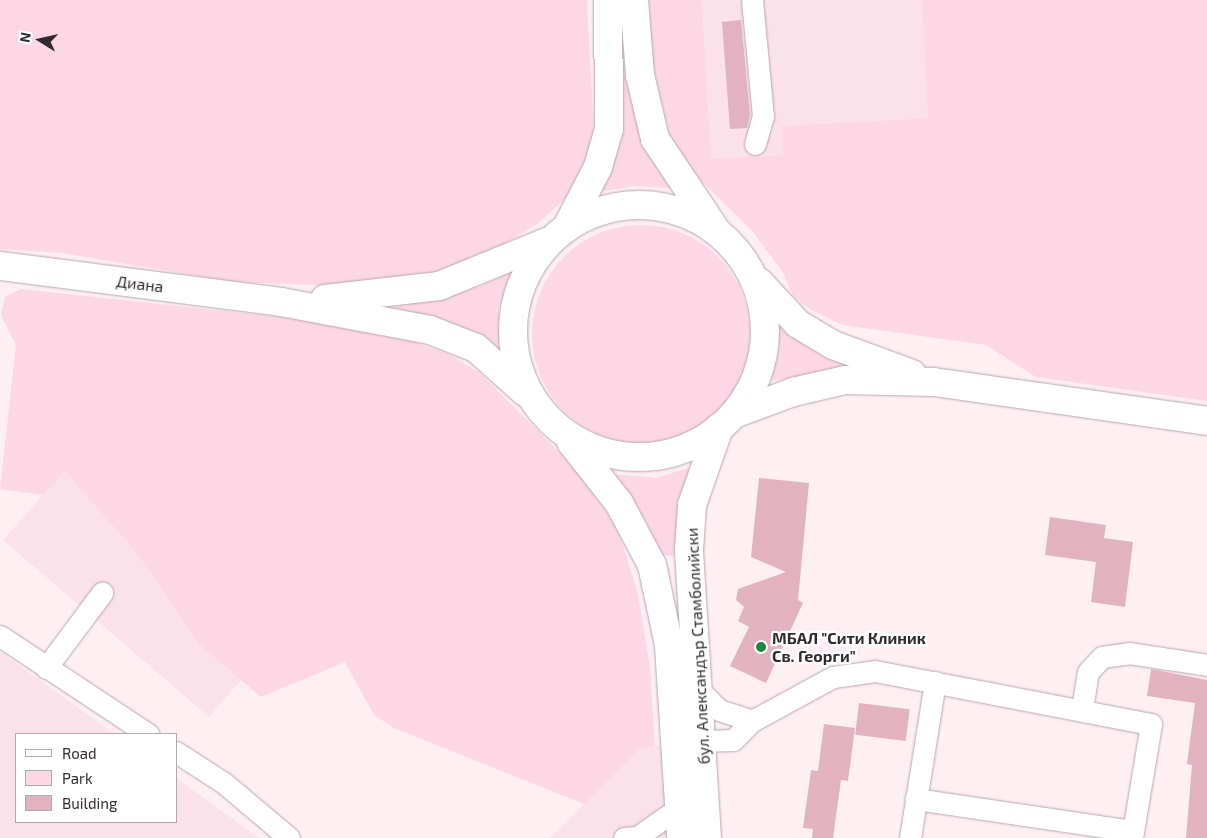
<!DOCTYPE html>
<meta charset="utf-8">
<style>
body{margin:0}
#map{position:relative;width:1207px;height:838px;overflow:hidden;background:#feeff3;font-family:"Exo 2",sans-serif}
div>[style]{position:absolute}
[style*='--x']{left:calc(var(--x)*1px);top:calc(var(--y)*1px);width:calc(var(--w)*1px);rotate:calc(var(--a)*1deg)}
.built>*{inset:0;background:#fbe1e9}
.green>*{inset:0;background:#fdd7e3}
.round{border-radius:50%}
.building>*{inset:0;background:#e2b2c1;transform-origin:0 0}
.roads{filter:drop-shadow(0 0 1px #b7a6ab) drop-shadow(0 0 1px #b7a6ab)}
.minor>*{height:21px;margin:-10.5px;padding:0 10.5px;transform-origin:10.5px;border-radius:10.5px;background:#fff}
.major>*{height:28px;margin:-14px;padding:0 14px;transform-origin:14px;border-radius:14px;background:#fff}
.major>.ring{margin:-14px;padding:0;box-sizing:content-box;background:none;border:28px solid #fff;border-radius:50%}
.dots>*{width:14px;height:14px;translate:-50% -50%;box-sizing:border-box;border:2px solid #fff;border-radius:50%}
span{translate:-50% -50%;white-space:nowrap;text-align:center;line-height:1.15;-webkit-text-stroke:4.5px #fff;paint-order:stroke}
.street-label{font-size:16px;color:#322b2d}
.poi-label{font-size:16px;color:#322b2d;font-weight:700}
.left{translate:0 -50%;text-align:left}
.legend{position:absolute;left:15px;top:733px;width:162px;height:90px;box-sizing:border-box;background:#fff;border:1px solid #adaaab;margin:0;padding:6px 9px;list-style:none;font-size:15px;color:#322b2d}
.legend li{display:flex;align-items:center;gap:10px;height:25px}
.legend b{width:25px;border:1px solid #adaaab}
.north{position:absolute;left:15px;top:15px;width:50px;height:50px;-webkit-text-stroke:4px #fff;paint-order:stroke;rotate:280deg;font-size:14px;font-weight:700;line-height:20px;text-align:center;color:#322b2d}
.north::after{content:'';display:block;margin:auto;width:18px;height:22px;background:#322b2d;clip-path:polygon(50% 0,100% 100%,50% 72%,0 100%)}
</style>
<div id="map">
<div class="built">
<i style="clip-path:polygon(702px 0,922px 0,929px 118px,782px 126px,784px 155px,711px 159px)"></i>
<i style="clip-path:polygon(65px 470px,135px 551px,200px 645px,241px 680px,209px 717px,3px 540px)"></i>
<i style="clip-path:polygon(0 652px,115px 734px,16px 734px,16px 822px,176px 822px,176px 778px,259px 838px,0 838px)"></i>
<i style="clip-path:polygon(675px 743px,677px 838px,550px 838px,639px 749px)"></i>
</div>
<div class="green">
<i style="clip-path:polygon(0 0,587px 0,594px 135px,583px 174px,564px 200px,537px 224px,463px 269px,407px 283px,341px 286px,232px 282px,62px 253px,0 249px)"></i>
<i style="clip-path:polygon(649px 0,702px 0,711px 159px,783px 155px,782px 126px,928px 118px,922px 0,1207px 0,1207px 401px,1036px 377px,986px 345px,843px 325px,809px 309px,793px 296px,782px 271px,753px 232px,690px 170px,671px 139px,652px 64px)"></i>
<i style="clip-path:polygon(622px 66px,643px 138px,670px 188px,635px 186px,598px 192px)"></i>
<i class="round" style="left:532px;top:225px;width:218px;height:218px"></i>
<i style="clip-path:polygon(512px 271px,499px 307px,499px 352px,381px 310px,479px 287px)"></i>
<i style="clip-path:polygon(21px 289px,280px 317px,395px 335px,448px 354px,480px 373px,585px 478px,619px 532px,638px 594px,650px 668px,655px 746px,639px 749px,584px 804px,394px 728px,374px 715px,345px 662px,261px 697px,200px 645px,135px 551px,65px 471px,43px 495px,0 489px,16px 345px,1px 315px,5px 297px)"></i>
<i style="clip-path:polygon(779px 324px,818px 348px,862px 367px,770px 381px,778px 355px)"></i>
<i style="clip-path:polygon(695px 466px,677px 556px,661px 555px,647px 523px,614px 474px,656px 478px)"></i>
</div>
<div class="building">
<i style="clip-path:polygon(741px 20px,750px 115px,747px 128px,730px 129px,722px 22px)"></i>
<i style="clip-path:polygon(759px 478px,809px 483px,798px 600px,803px 603px,766px 683px,730px 666px,749px 627px,738px 621px,744px 607px,736px 600px,738px 589px,786px 572px,751px 557px)"></i>
<i style="clip-path:polygon(1050px 517px,1106px 525px,1104px 538px,1133px 542px,1125px 607px,1091px 602px,1096px 562px,1045px 555px)"></i>
<i style="clip-path:polygon(1151px 669px,1207px 680px,1207px 838px,1186px 838px,1192px 765px,1187px 764px,1195px 703px,1147px 696px)"></i>
<i style="left:859px;top:703px;width:51px;height:32px;rotate:7deg"></i>
<i style="clip-path:polygon(824px 724px,855px 728px,848px 781px,841px 780px,833px 838px,812px 838px,813px 829px,803px 828px,811px 770px,818px 771px)"></i>
</div>
<div class="roads">
<div class="minor">
<i style="--x:752;--y:0;--w:117;--a:84.6"></i>
<i style="--x:763;--y:116;--w:29;--a:106"></i>
<i style="--x:0;--y:636;--w:178;--a:33.5"></i>
<i style="--x:46;--y:668;--w:94;--a:-53.3"></i>
<i style="--x:701;--y:692;--w:25;--a:45"></i>
<i style="--x:719;--y:710;--w:35;--a:18"></i>
<i style="--x:1082;--y:709;--w:37;--a:-81"></i>
<i style="--x:1088;--y:672;--w:21;--a:-47"></i>
<i style="--x:1102;--y:657;--w:27;--a:-8"></i>
<i style="--x:1129;--y:653;--w:79;--a:8.7"></i>
<i style="--x:704;--y:741;--w:29;--a:-2"></i>
<i style="--x:733;--y:740;--w:27;--a:-45"></i>
<i style="--x:752;--y:721;--w:92;--a:-28.5"></i>
<i style="--x:833;--y:677;--w:42;--a:-8.1"></i>
<i style="--x:875;--y:671;--w:281;--a:10.9"></i>
<i style="--x:1151;--y:724;--w:109;--a:99.5"></i>
<i style="--x:1133;--y:831;--w:220;--a:-171.6"></i>
<i style="--x:176;--y:752;--w:57;--a:32.9"></i>
<i style="--x:224;--y:783;--w:85;--a:40.2"></i>
<i style="--x:624;--y:838;--w:13;--a:-4"></i>
<i style="--x:637;--y:837;--w:52;--a:-34.9"></i>
<i style="--x:910;--y:838;--w:158;--a:-80.9"></i>
</div>
<div class="major">
<i style="--x:634;--y:0;--w:75;--a:85.4"></i>
<i style="--x:640;--y:75;--w:66;--a:76.8"></i>
<i style="--x:655;--y:139;--w:105;--a:56.3"></i>
<i class="ring" style="left:513px;top:205px;width:224px;height:224px"></i>
<i style="--x:567;--y:227;--w:68;--a:-62.7"></i>
<i style="--x:598;--y:167;--w:40;--a:-74"></i>
<i style="--x:609;--y:129;--w:129;--a:-90.4"></i>
<i style="--x:0;--y:266;--w:283;--a:7.3"></i>
<i style="--x:281;--y:302;--w:152;--a:10.6"></i>
<i style="--x:430;--y:330;--w:49;--a:21.4"></i>
<i style="--x:476;--y:348;--w:66;--a:41.9"></i>
<i style="--x:759;--y:282;--w:57;--a:47.1"></i>
<i style="--x:798;--y:324;--w:41;--a:31"></i>
<i style="--x:833;--y:345;--w:84;--a:20.2"></i>
<i style="--x:325;--y:299;--w:115;--a:-6.5"></i>
<i style="--x:439;--y:286;--w:117;--a:-22.2"></i>
<i style="--x:734;--y:414;--w:63;--a:-20.4"></i>
<i style="--x:793;--y:392;--w:53;--a:-13"></i>
<i style="--x:845;--y:380;--w:89;--a:1.3"></i>
<i style="--x:934;--y:382;--w:276;--a:8.1"></i>
<i style="--x:571;--y:442;--w:78;--a:51.8"></i>
<i style="--x:619;--y:503;--w:70;--a:62"></i>
<i style="--x:652;--y:565;--w:82;--a:78"></i>
<i style="--x:669;--y:645;--w:193;--a:86.4"></i>
<i style="--x:707;--y:838;--w:289;--a:-93.6"></i>
<i style="--x:689;--y:550;--w:45;--a:-86.2"></i>
<i style="--x:692;--y:505;--w:82;--a:-70.7"></i>
</div>
</div>
<div class="dots">
<i style="left:761px;top:647px;background:#1f863b"></i>
</div>
<div class="street-label">
<span style="left:140px;top:284px;rotate:7deg">Диана</span>
<span style="left:698px;top:646px;rotate:-93deg">бул. Александър Стамболийски</span>
</div>
<div class="poi-label">
<span class="left" style="left:772px;top:647px">МБАЛ "Сити Клиник<br>Св. Георги"</span>
</div>
<ul class="legend">
<li><b style="height:6px;background:#fff"></b>Road</li>
<li><b style="height:14px;background:#fdd7e3"></b>Park</li>
<li><b style="height:14px;background:#e2b2c1"></b>Building</li>
</ul>
<div class="north">N</div>
</div>
